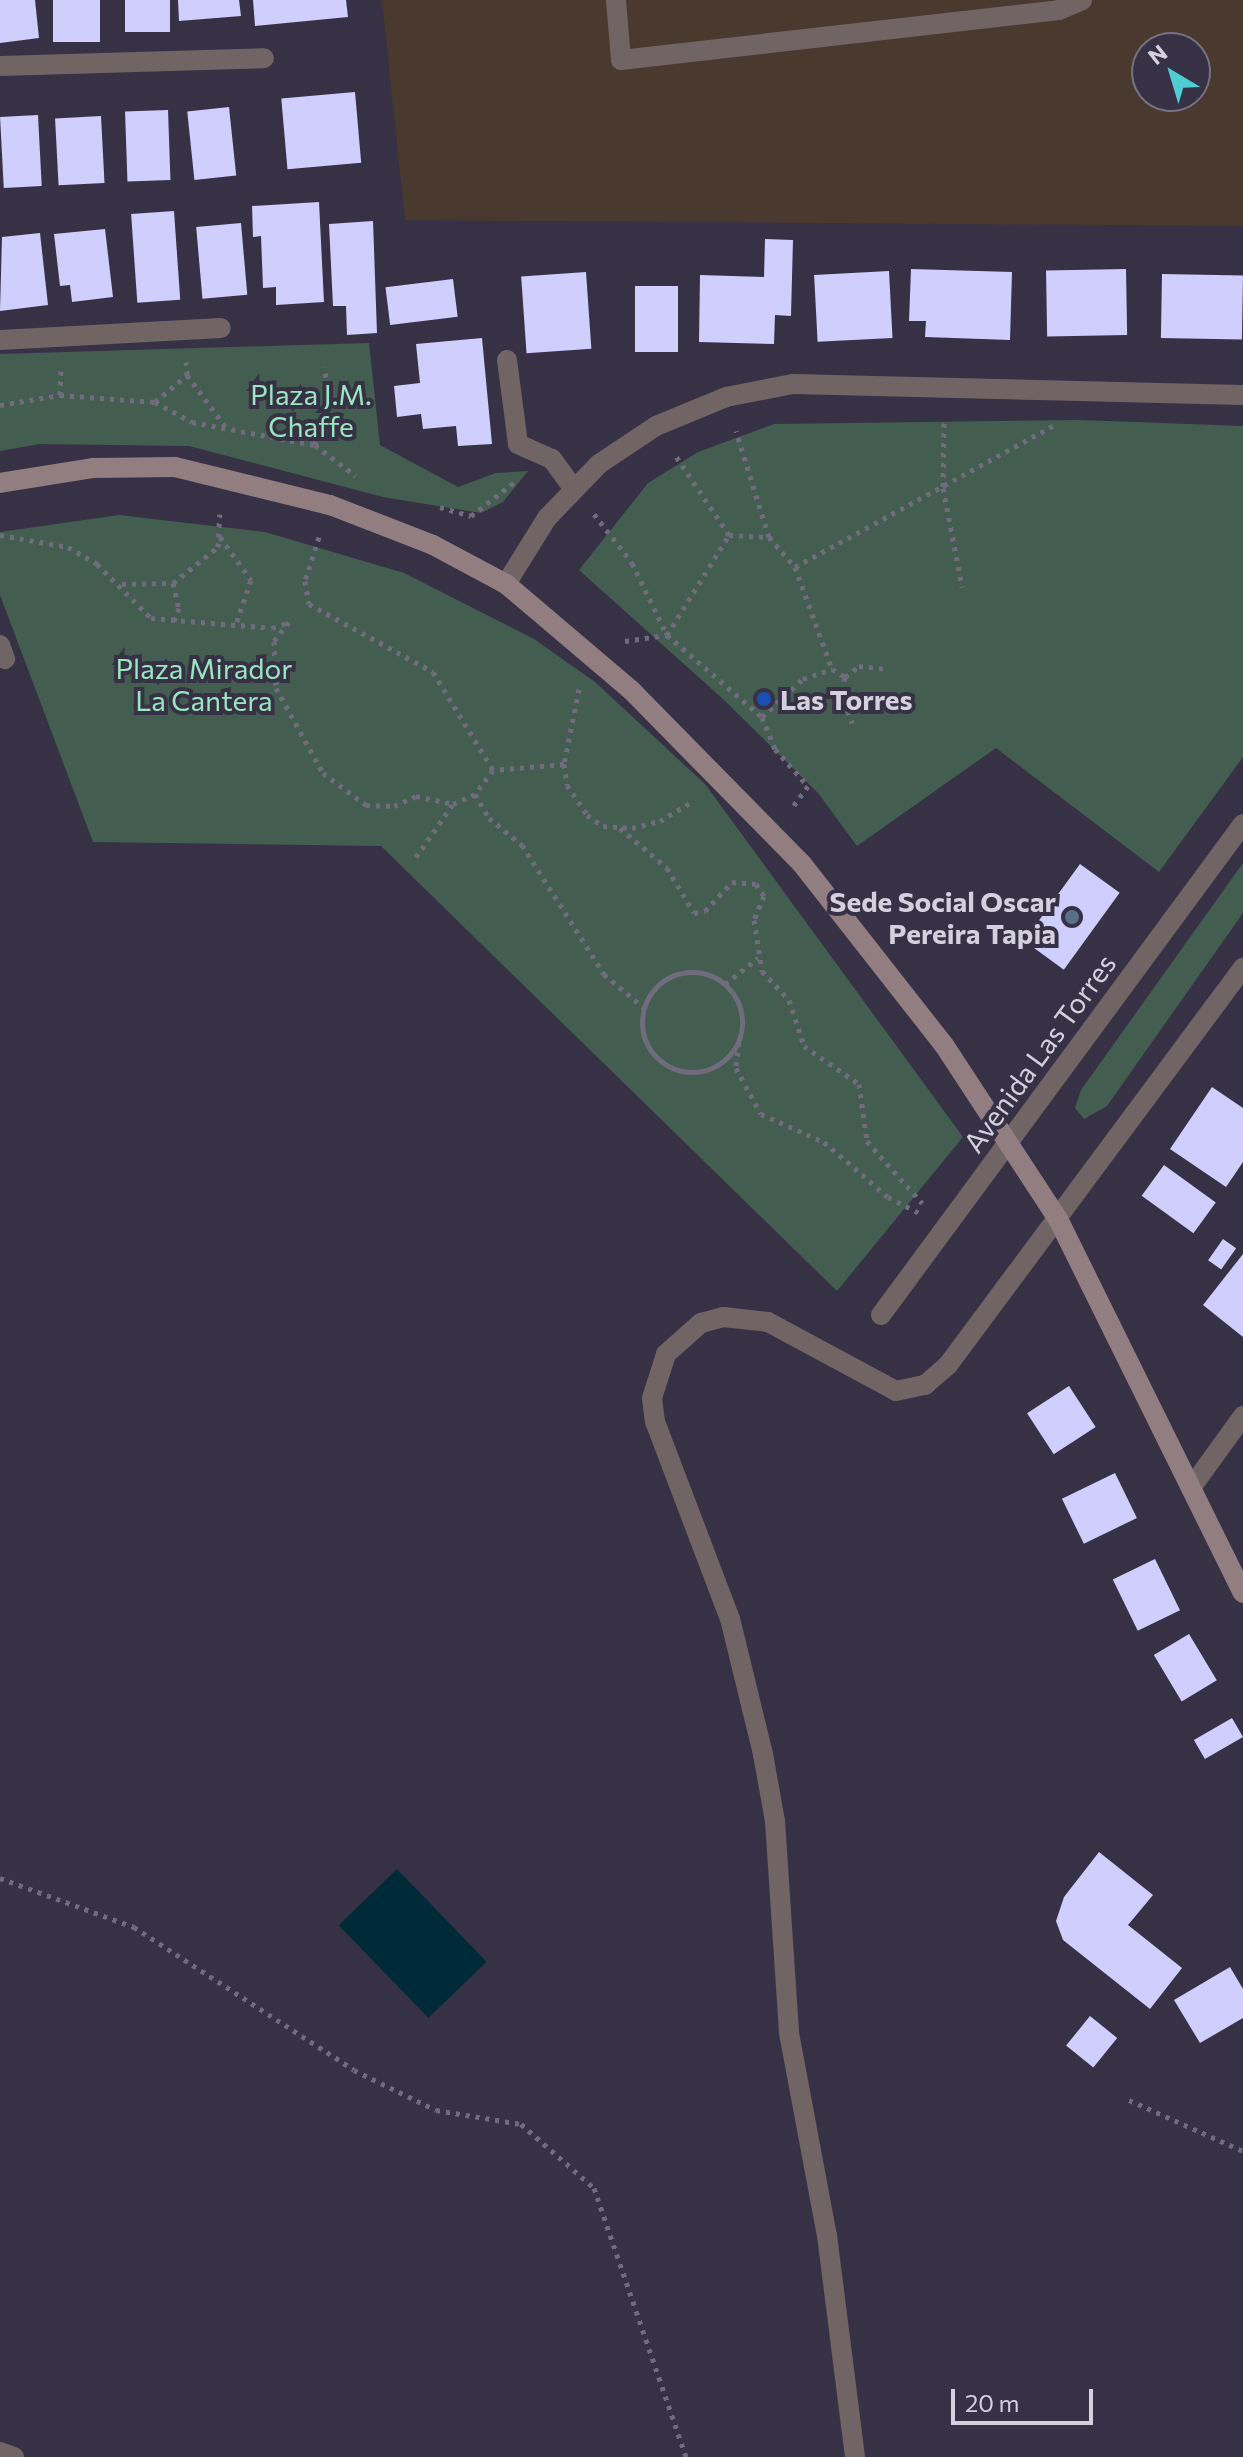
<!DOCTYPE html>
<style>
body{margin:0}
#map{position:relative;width:1243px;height:2457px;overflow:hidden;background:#373146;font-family:Commissioner,sans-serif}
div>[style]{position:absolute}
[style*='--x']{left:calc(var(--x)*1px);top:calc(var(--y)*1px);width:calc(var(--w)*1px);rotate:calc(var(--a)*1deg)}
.industrial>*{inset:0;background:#4a392e}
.green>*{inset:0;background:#435e50}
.water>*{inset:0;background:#012a39;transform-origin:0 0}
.building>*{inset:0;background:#cfcefd;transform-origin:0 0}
.path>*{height:5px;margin-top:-2.5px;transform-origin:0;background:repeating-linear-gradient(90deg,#706b7d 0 4px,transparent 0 10px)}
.path>.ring{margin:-2.5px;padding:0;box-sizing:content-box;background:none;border:5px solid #706b7d;border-radius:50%}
.lane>*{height:20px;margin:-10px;padding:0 10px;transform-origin:10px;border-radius:10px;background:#716465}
.street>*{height:20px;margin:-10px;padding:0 10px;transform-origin:10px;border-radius:10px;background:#716465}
.secondary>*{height:20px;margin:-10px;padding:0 10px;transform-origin:10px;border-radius:10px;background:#927e80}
.dots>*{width:22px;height:22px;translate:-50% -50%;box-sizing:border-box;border:4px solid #373146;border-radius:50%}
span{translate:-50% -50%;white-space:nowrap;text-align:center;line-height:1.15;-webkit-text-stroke:8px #373146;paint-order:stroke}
.park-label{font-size:28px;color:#99e6bf}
.poi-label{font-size:28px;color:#d4d1de;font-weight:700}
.left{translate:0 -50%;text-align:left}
.right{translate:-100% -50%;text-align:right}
.street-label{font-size:28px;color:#d4d1de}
.north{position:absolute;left:1131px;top:32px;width:80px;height:80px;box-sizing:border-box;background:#373146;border:2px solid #767183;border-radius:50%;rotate:322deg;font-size:22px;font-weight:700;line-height:32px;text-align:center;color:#d4d1de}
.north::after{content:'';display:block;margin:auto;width:28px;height:36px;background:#51ccd4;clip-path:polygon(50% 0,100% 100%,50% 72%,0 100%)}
.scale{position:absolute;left:951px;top:2389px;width:142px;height:36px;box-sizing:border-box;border:4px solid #d4d1de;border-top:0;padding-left:10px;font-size:24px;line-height:28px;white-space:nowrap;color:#d4d1de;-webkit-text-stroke:6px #373146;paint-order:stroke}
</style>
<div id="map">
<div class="industrial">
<i style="clip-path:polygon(evenodd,382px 0,1243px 0,1243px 226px,405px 220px,382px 0,1147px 48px,1195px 48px,1195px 96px,1147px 96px,1147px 48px)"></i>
</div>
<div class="green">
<i style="clip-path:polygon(369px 343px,380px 445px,458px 487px,496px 473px,528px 471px,503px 502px,481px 513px,383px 497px,189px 446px,40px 444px,0 451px,0 354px)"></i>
<i style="clip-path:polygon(1079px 420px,1243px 426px,1243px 757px,1159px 872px,996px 748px,857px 846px,818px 793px,723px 699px,579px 570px,648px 483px,698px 452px,774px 424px)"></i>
<i style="clip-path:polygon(119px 515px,265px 532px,404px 573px,534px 639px,595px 682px,705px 784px,963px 1137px,837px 1291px,381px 846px,93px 842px,0 595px,0 532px)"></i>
<i style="clip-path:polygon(1243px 863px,1243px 913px,1107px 1106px,1084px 1119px,1075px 1108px,1081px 1090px)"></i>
</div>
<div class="water">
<i style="left:397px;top:1869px;width:129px;height:81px;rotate:46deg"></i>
</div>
<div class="building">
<i style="clip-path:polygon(0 0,35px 0,39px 38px,0 43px)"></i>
<i style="left:53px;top:0;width:47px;height:42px"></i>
<i style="left:125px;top:0;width:45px;height:32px"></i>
<i style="clip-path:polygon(178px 0,239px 0,241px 16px,179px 21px)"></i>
<i style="clip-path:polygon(253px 0,346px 0,348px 17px,255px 26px)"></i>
<i style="left:355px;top:92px;width:71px;height:74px;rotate:85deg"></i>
<i style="left:229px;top:107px;width:69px;height:42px;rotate:84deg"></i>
<i style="left:168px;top:110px;width:70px;height:43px;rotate:88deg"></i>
<i style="left:38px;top:115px;width:71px;height:38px;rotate:87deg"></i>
<i style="left:101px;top:116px;width:67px;height:46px;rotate:87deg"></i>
<i style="clip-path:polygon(319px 202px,324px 302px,276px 305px,276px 287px,263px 288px,261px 236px,253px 237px,252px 206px)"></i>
<i style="left:174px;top:211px;width:89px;height:43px;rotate:86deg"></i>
<i style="clip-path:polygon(373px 221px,377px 333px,347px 335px,346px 306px,333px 306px,329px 224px)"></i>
<i style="left:241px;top:223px;width:72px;height:45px;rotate:85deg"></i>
<i style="clip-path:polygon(105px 229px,113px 297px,72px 302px,70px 285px,60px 286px,54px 234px)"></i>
<i style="clip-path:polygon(40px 233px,48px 305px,0 311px,2px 237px)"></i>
<i style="clip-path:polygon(765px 239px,793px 240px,791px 316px,775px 315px,774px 344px,699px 342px,700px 275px,764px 277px)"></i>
<i style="clip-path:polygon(911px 269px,1012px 272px,1010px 340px,925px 337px,926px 321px,909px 321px)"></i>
<i style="left:1126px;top:269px;width:66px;height:80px;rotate:89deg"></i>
<i style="left:889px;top:271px;width:67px;height:75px;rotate:87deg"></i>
<i style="left:586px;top:272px;width:77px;height:65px;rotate:86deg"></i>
<i style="left:1162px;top:274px;width:81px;height:64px;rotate:1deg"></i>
<i style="left:453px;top:279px;width:38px;height:68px;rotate:83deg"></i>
<i style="left:635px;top:286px;width:43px;height:66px"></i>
<i style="clip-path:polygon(482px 338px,492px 444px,458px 446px,456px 426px,423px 429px,421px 414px,397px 417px,394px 386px,420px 383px,416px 344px)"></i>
<i style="left:1080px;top:864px;width:49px;height:95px;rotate:36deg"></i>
<i style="clip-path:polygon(1212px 1087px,1243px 1108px,1243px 1162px,1226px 1187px,1170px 1149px)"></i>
<i style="left:1164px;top:1165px;width:64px;height:38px;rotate:36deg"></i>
<i style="left:1223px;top:1239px;width:16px;height:26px;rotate:35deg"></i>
<i style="clip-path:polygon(1243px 1254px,1243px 1337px,1203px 1305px)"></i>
<i style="left:1069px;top:1386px;width:49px;height:50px;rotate:57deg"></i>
<i style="left:1115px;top:1473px;width:50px;height:59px;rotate:64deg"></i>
<i style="left:1155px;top:1559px;width:57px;height:47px;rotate:64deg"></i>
<i style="left:1189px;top:1634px;width:54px;height:41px;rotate:59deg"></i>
<i style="left:1232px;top:1718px;width:22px;height:44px;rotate:60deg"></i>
<i style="clip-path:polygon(1099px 1852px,1153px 1895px,1128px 1925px,1182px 1968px,1150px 2009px,1063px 1940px,1056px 1921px,1064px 1897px)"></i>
<i style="clip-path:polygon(1230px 1967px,1243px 1989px,1243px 2018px,1200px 2043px,1174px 2000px)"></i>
<i style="left:1090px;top:2016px;width:35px;height:38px;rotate:39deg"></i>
</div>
<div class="path">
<i style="--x:187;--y:375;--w:67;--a:53.5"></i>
<i style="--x:60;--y:395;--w:95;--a:4.2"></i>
<i style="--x:155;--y:402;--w:42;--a:-40.2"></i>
<i style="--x:187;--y:375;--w:13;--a:-94"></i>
<i style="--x:155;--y:402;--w:42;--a:28.4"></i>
<i style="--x:192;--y:422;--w:125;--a:10.6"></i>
<i style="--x:315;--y:445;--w:49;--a:-76"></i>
<i style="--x:327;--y:397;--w:30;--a:-94"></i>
<i style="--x:0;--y:405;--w:61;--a:-9.5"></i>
<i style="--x:60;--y:395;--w:26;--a:-88"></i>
<i style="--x:944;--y:423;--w:65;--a:90.9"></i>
<i style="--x:943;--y:488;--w:101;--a:79.1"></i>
<i style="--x:315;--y:445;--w:51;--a:37.1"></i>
<i style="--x:440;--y:507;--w:32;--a:16"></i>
<i style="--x:471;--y:516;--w:58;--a:-38"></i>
<i style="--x:594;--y:514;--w:62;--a:52.2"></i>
<i style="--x:632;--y:563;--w:80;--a:64.1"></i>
<i style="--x:667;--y:635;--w:118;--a:-58.2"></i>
<i style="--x:729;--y:535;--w:99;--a:-123.9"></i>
<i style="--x:0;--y:535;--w:69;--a:10"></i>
<i style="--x:68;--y:547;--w:34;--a:30"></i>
<i style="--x:97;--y:564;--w:76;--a:45"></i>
<i style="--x:151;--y:618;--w:121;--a:4.7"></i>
<i style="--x:272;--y:628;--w:18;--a:-19"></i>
<i style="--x:289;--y:622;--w:24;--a:128"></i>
<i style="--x:274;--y:641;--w:47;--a:87.6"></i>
<i style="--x:276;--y:688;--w:97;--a:61.1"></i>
<i style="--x:323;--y:773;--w:54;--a:36.7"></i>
<i style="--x:366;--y:805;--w:28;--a:2"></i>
<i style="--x:394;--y:806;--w:24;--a:-24"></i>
<i style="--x:416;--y:796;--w:38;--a:12"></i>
<i style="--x:729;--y:535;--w:40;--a:2.9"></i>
<i style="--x:769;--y:537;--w:111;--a:-107.3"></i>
<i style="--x:220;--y:537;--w:53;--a:54.2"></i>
<i style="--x:251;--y:580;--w:46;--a:108.8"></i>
<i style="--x:319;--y:537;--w:46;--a:107.7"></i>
<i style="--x:305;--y:581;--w:23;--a:80"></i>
<i style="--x:309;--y:604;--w:141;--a:28.7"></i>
<i style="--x:433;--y:672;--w:115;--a:58.5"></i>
<i style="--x:769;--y:537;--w:40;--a:49"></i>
<i style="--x:795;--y:567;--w:109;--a:70.1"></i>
<i style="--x:832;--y:669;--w:15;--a:32"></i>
<i style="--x:845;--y:677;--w:18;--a:-38"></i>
<i style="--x:859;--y:666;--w:30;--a:6"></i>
<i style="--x:795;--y:567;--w:294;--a:-28.7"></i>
<i style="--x:173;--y:583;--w:26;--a:77"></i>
<i style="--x:179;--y:608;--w:14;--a:111"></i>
<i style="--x:122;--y:584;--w:51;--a:-1.1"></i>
<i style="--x:173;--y:583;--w:58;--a:-38.7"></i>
<i style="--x:218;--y:547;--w:33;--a:-87"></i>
<i style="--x:625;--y:641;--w:42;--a:-8.1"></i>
<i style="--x:667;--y:635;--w:125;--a:40.8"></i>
<i style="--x:762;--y:717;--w:56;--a:-42.8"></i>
<i style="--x:803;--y:679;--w:31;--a:-19"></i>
<i style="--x:845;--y:677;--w:16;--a:105"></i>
<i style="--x:841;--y:692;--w:33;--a:70"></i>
<i style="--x:579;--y:689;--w:76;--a:101.3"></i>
<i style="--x:564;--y:764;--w:21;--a:82"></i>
<i style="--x:567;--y:785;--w:36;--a:56"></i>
<i style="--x:587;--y:815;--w:19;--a:35"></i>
<i style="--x:603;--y:826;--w:29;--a:4"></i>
<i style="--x:632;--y:828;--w:29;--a:-14"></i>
<i style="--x:660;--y:821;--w:39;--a:-31"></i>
<i style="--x:762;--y:717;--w:35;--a:68"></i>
<i style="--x:775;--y:749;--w:50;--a:48.3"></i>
<i style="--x:808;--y:786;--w:27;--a:126"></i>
<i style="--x:564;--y:764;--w:71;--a:175.2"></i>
<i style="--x:493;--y:770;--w:30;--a:127"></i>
<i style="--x:475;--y:794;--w:28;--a:60"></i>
<i style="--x:489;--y:818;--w:43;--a:39.3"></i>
<i style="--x:522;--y:845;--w:153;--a:57.6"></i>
<i style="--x:604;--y:974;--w:52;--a:40.4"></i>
<i style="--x:620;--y:828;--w:62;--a:40.4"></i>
<i style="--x:667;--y:868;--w:52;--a:59"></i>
<i style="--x:694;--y:913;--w:11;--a:-10"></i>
<i style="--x:705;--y:911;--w:40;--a:-47"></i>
<i style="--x:732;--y:882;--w:24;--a:5"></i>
<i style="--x:756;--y:884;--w:14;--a:56"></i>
<i style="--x:764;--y:896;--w:26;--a:113"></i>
<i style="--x:754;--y:920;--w:52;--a:81.1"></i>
<i style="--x:762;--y:971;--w:40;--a:47"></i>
<i style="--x:789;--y:1000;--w:48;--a:71.9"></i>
<i style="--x:804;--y:1046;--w:67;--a:34.6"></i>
<i style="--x:859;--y:1084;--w:58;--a:82"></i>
<i style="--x:867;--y:1141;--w:83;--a:48.4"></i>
<i style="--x:416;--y:857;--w:65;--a:-55.1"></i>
<i style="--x:453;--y:804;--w:24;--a:-24"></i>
<i class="ring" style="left:642px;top:972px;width:95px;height:95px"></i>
<i style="--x:725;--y:984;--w:42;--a:-38.2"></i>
<i style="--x:739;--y:1042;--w:26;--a:97"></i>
<i style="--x:736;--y:1068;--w:52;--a:61.5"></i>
<i style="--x:761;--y:1114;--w:69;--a:24"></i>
<i style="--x:824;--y:1142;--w:84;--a:40.7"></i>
<i style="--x:888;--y:1197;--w:34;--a:27"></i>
<i style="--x:0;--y:1878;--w:143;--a:20.1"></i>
<i style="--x:134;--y:1927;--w:262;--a:33"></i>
<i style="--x:354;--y:2070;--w:91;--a:26"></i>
<i style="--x:436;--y:2110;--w:86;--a:9.4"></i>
<i style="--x:521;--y:2124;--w:97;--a:41.2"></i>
<i style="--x:594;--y:2188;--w:284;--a:71.1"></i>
<i style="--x:1129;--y:2100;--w:125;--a:24.1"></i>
</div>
<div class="lane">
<i style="--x:616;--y:0;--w:60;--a:85.2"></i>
<i style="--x:621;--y:60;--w:441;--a:-6.5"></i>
<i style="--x:1059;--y:10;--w:25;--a:-23"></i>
<i style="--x:0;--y:2452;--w:15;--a:20"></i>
<i style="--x:855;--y:2457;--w:223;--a:-97.2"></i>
<i style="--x:827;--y:2236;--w:208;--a:-100.6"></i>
<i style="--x:789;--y:2032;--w:211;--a:-93.8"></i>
<i style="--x:775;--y:1821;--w:68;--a:-100.2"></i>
<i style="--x:763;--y:1754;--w:139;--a:-103.7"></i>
<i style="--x:730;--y:1619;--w:211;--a:-110.8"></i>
<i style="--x:655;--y:1422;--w:24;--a:-97"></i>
<i style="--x:652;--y:1398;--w:46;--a:-72.3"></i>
<i style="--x:666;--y:1354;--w:47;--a:-41.5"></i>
<i style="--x:701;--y:1323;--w:23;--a:-15"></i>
<i style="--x:723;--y:1317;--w:45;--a:6.3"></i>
<i style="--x:768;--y:1322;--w:145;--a:28.3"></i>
<i style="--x:896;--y:1391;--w:30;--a:-12"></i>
<i style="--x:925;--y:1385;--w:30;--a:-41"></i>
</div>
<div class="street">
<i style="--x:0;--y:66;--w:264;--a:-1.7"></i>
<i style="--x:0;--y:340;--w:221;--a:-3.1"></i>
<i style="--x:507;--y:360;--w:85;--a:82.5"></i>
<i style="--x:518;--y:444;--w:37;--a:24"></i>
<i style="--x:552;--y:459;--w:36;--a:54"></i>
<i style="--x:506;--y:584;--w:78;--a:-58.2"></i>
<i style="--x:547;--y:518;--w:75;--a:-46.1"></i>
<i style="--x:599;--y:464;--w:69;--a:-33.7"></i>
<i style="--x:656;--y:426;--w:76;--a:-22.5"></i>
<i style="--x:726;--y:397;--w:68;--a:-11"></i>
<i style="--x:793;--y:384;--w:450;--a:1.4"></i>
<i style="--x:0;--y:645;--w:15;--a:70"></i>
<i style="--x:881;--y:1315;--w:610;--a:-53.6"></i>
<i style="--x:948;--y:1365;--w:495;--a:-53.4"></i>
<i style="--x:1191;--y:1488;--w:89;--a:-54.2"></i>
</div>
<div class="secondary">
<i style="--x:0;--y:483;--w:95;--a:-9.1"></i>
<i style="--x:94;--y:468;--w:81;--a:-0.7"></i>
<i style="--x:175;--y:467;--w:160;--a:13.8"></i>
<i style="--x:330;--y:505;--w:110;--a:21.2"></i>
<i style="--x:433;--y:545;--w:83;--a:28.1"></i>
<i style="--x:506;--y:584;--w:164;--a:40.3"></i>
<i style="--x:631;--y:690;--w:244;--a:45.5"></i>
<i style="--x:802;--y:864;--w:230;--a:51.9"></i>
<i style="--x:944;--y:1045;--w:208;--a:56.8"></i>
<i style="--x:1058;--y:1219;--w:417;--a:63.7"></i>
</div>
<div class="dots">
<i style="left:764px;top:699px;background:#1a4fb4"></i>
<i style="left:1072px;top:917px;background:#5c6f8a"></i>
</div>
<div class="park-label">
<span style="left:311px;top:410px">Plaza J.M.<br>Chaffe</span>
<span style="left:204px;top:684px">Plaza Mirador<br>La Cantera</span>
</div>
<div class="poi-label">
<span class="left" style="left:780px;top:699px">Las Torres</span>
<span class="right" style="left:1056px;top:917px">Sede Social Oscar<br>Pereira Tapia</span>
</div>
<div class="street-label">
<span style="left:1039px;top:1053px;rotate:-54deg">Avenida Las Torres</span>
</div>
<div class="north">N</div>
<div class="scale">20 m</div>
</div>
